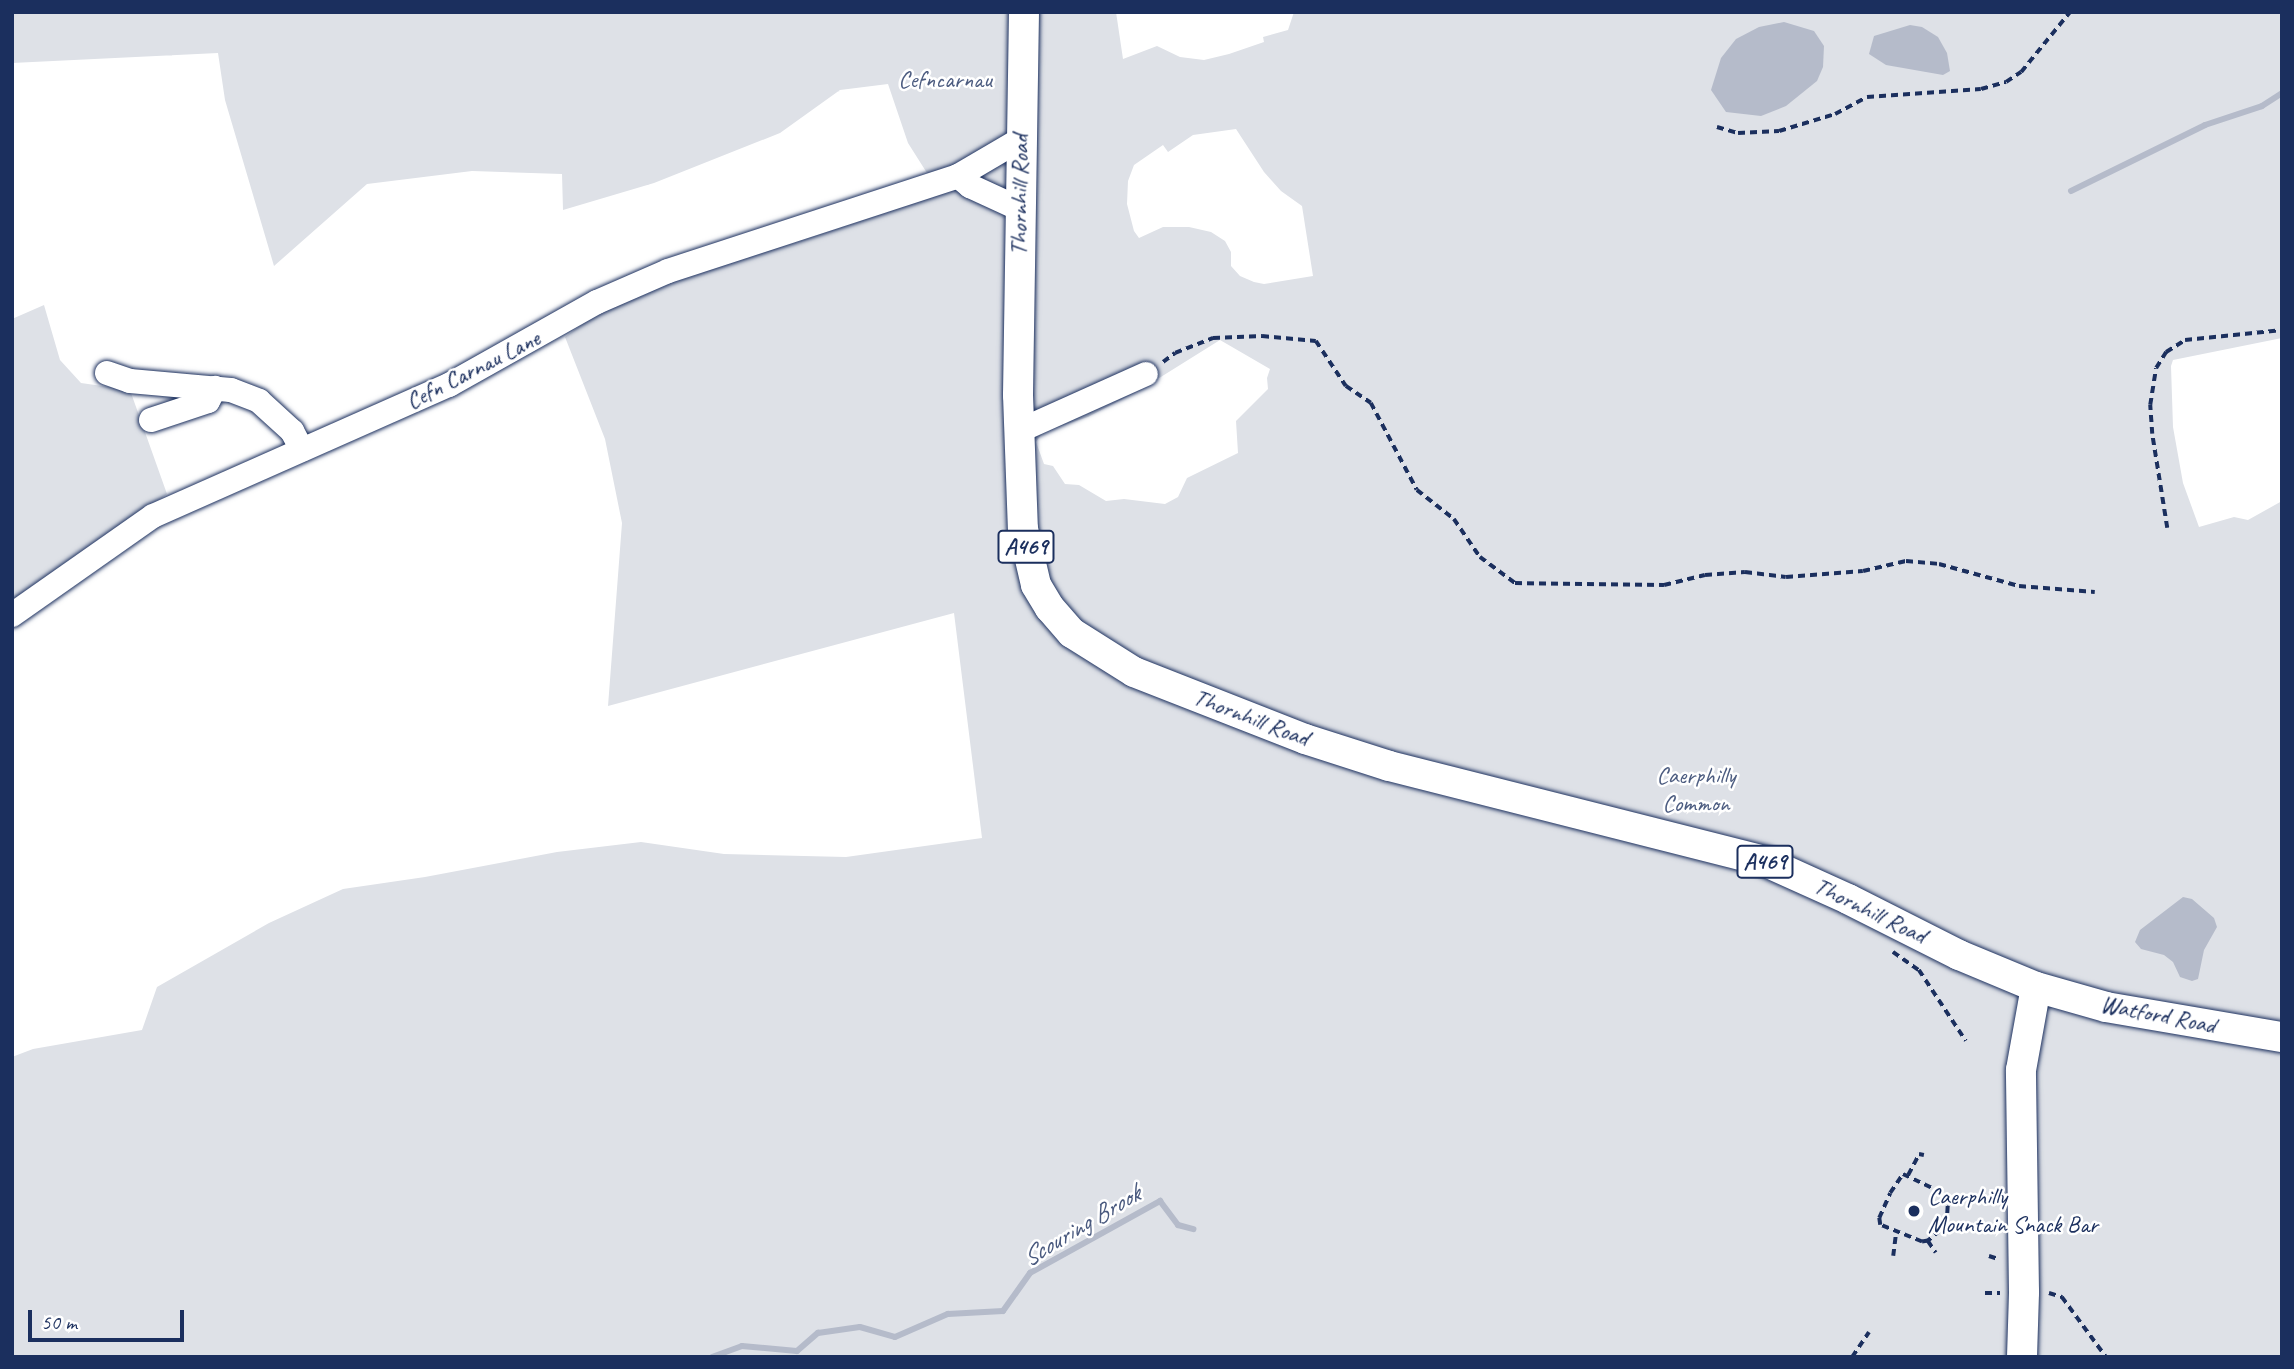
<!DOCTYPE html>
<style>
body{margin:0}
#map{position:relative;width:2294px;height:1369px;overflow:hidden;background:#fff;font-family:Caveat,sans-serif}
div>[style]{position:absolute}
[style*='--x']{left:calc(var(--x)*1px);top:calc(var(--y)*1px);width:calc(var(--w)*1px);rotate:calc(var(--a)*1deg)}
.green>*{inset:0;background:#dee1e7}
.water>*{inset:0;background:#b5bbca}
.stream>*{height:6px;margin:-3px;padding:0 3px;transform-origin:3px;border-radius:3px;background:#b5bbca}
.path>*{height:3.5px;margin-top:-1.75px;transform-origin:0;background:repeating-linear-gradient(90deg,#1b2f5e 0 7px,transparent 0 12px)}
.roads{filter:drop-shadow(0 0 2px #1b2f5e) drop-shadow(0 0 2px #1b2f5e)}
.minor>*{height:24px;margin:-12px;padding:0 12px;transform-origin:12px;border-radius:12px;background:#fff}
.major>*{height:30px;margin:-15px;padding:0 15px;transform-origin:15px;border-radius:15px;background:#fff}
.dots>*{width:19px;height:19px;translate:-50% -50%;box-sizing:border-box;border:4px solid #fff;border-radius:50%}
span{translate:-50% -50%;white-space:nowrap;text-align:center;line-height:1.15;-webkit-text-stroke:5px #fff;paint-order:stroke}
.shield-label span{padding:2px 5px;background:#fff;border:2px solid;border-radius:5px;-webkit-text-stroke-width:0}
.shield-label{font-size:23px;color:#1b2f5e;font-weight:700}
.park-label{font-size:24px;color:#4c5c80}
.street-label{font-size:24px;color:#1b2f5e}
.poi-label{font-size:24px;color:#1b2f5e}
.left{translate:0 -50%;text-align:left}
.water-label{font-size:26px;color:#49597e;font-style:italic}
.frame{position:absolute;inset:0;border:14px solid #1b2f5e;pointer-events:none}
.scale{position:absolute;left:28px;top:1310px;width:156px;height:32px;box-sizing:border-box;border:4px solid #1b2f5e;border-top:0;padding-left:9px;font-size:21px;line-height:24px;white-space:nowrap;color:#1b2f5e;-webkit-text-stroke:5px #fff;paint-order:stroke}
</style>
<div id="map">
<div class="green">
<i style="clip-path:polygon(evenodd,12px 12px,1116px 12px,1123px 59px,1157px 46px,1180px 57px,1204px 60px,1229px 54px,1264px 42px,1263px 37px,1288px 30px,1294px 12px,2282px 12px,2282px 338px,2173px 360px,2171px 366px,2173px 427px,2183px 483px,2199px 527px,2234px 517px,2248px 520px,2282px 501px,2282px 1357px,12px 1357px,12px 1057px,33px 1049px,142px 1030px,157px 987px,269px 923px,343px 889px,425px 877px,557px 852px,641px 842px,724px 854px,846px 857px,982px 838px,954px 613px,608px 706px,622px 523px,605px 439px,565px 337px,607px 306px,709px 267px,798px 242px,939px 195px,937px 174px,927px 173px,908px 143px,888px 84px,840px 90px,780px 133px,654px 183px,563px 210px,562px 174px,472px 171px,367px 184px,274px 266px,225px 100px,218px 53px,12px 63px,12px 12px,1236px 129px,1264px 172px,1281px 191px,1302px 206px,1313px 276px,1264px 284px,1254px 282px,1240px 276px,1231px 266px,1231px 252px,1225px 241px,1211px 232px,1189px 227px,1163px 227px,1139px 238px,1134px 231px,1127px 204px,1128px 181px,1134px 165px,1163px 145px,1168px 152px,1193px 135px,1236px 129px,12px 12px,1220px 340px,1270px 369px,1267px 378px,1268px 389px,1236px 421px,1238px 453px,1187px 478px,1178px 497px,1165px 504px,1124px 499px,1106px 501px,1079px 485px,1065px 484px,1053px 466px,1044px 464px,1036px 442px,1043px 432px,1088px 417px,1140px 390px,1220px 340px)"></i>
<i style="clip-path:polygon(44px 305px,60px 360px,81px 383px,130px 390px,167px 494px,12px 603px,12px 319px)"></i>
</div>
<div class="water">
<i style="clip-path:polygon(1784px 22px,1814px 31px,1824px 46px,1823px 67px,1817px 81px,1786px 106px,1761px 116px,1726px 112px,1711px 90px,1721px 58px,1736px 39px,1759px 27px)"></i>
<i style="clip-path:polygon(1910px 25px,1922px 27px,1938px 37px,1947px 53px,1950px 71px,1943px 75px,1886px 65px,1869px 54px,1874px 36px)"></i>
<i style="clip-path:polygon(2183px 897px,2192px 899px,2214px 918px,2217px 927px,2204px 950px,2198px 979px,2192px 981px,2180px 977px,2173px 962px,2164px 955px,2141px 949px,2135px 942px,2140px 930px)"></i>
</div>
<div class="stream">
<i style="--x:2071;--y:191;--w:149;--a:-26.2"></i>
<i style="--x:2205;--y:125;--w:60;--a:-18.4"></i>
<i style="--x:2262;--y:106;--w:24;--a:-33"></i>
<i style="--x:712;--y:1357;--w:32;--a:-20"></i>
<i style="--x:742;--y:1346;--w:55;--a:5.2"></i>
<i style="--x:797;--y:1351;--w:28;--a:-41"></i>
<i style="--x:818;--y:1333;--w:42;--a:-8.1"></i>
<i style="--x:860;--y:1327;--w:36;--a:16"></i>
<i style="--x:895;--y:1337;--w:58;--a:-23.5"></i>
<i style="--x:948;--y:1314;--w:55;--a:-3.1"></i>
<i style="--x:1003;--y:1311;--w:47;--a:-54.6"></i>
<i style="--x:1030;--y:1273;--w:149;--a:-29"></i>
<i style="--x:1160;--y:1201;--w:30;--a:53"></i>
<i style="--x:1178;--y:1225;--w:16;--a:15"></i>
</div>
<div class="path">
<i style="--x:1717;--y:127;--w:22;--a:16"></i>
<i style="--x:1738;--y:133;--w:41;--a:-2.8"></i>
<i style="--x:1779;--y:131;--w:59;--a:-16.9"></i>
<i style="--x:1835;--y:114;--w:36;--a:-28"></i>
<i style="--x:1867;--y:97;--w:114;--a:-4"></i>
<i style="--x:1981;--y:89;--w:26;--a:-16"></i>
<i style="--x:2006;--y:82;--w:18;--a:-34"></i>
<i style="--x:2021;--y:72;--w:77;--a:-50.8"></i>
<i style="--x:1163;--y:362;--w:15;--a:-37"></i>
<i style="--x:1175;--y:353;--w:41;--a:-21.5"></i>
<i style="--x:1213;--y:338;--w:49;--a:-2.3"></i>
<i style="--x:1262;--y:336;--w:54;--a:5.3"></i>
<i style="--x:1316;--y:341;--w:54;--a:56.3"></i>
<i style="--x:1346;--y:386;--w:30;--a:34"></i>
<i style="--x:1371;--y:403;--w:98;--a:62.1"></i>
<i style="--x:1417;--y:490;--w:47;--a:38.1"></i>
<i style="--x:1454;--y:519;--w:46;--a:55.6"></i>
<i style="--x:1480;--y:557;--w:44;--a:36.6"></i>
<i style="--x:1515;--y:583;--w:149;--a:0.8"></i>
<i style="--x:1664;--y:585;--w:42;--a:-13.7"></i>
<i style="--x:1705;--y:575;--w:40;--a:-4.3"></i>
<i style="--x:1745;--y:572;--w:41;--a:7"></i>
<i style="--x:1786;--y:577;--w:77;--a:-4.5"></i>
<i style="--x:1863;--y:571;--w:44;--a:-13.1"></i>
<i style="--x:1906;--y:561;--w:33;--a:5"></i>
<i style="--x:1939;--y:564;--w:83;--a:15.4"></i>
<i style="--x:2019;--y:586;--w:76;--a:4.5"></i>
<i style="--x:2167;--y:528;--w:95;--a:-99.1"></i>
<i style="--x:2152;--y:434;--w:29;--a:-94"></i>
<i style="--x:2150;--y:405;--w:37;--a:-81"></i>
<i style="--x:2156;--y:368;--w:19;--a:-58"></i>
<i style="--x:2166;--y:352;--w:22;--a:-32"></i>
<i style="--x:2185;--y:340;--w:98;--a:-5.9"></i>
<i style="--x:1893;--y:952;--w:32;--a:35"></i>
<i style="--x:1919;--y:970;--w:85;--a:56.5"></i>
<i style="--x:1903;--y:1174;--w:47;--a:25.5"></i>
<i style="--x:1945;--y:1194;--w:12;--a:76"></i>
<i style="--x:1948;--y:1206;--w:14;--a:94"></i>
<i style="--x:1947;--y:1220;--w:13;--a:122"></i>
<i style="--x:1940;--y:1231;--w:16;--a:140"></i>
<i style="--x:1928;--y:1241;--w:6;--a:171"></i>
<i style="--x:1922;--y:1242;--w:45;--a:-158"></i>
<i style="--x:1880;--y:1225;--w:7;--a:-98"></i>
<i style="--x:1879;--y:1218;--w:27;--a:-66"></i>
<i style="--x:1890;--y:1193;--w:23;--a:-56"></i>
<i style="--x:1908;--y:1175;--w:24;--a:-62"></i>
<i style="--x:1919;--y:1154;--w:5;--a:11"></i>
<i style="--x:1928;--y:1241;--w:14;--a:56"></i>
<i style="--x:1893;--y:1256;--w:24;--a:-83"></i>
<i style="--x:1989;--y:1256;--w:9;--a:18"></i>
<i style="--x:1985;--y:1293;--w:15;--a:0"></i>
<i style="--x:2049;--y:1293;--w:14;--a:17"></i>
<i style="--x:2062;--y:1297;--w:74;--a:53.7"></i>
<i style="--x:1852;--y:1357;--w:30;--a:-56"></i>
</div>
<div class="roads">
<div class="minor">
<i style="--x:958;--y:176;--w:16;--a:40"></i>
<i style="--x:970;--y:186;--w:55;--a:24.7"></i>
<i style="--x:107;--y:373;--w:24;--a:19"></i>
<i style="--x:130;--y:381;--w:101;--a:5.1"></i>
<i style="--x:231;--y:390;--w:30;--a:21"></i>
<i style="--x:259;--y:401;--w:45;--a:42.3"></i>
<i style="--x:292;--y:431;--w:21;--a:62"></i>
<i style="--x:151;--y:420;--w:60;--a:-18.4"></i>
<i style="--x:208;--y:401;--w:15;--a:-62"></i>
<i style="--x:1019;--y:431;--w:139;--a:-24.2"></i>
<i style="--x:12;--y:615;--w:172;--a:-35.1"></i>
<i style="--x:153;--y:516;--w:324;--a:-23.9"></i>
<i style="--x:449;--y:385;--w:170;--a:-29.3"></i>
<i style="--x:597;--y:302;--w:77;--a:-23.6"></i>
<i style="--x:668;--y:271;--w:305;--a:-18.1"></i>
<i style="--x:958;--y:176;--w:73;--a:-30.4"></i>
</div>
<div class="major">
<i style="--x:1024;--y:12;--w:383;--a:90.9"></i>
<i style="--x:1018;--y:395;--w:134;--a:87.9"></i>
<i style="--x:1023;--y:529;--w:57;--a:76.9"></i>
<i style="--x:1036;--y:585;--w:27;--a:59"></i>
<i style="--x:1050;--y:608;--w:33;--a:49"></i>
<i style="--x:1072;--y:633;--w:73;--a:32.2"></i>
<i style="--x:1134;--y:672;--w:184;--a:21.4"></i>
<i style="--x:1305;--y:739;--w:88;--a:17.8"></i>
<i style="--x:1389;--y:766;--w:387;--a:14.2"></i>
<i style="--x:1764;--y:861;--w:92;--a:24.3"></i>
<i style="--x:1848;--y:899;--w:124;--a:26.8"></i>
<i style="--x:1959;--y:955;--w:83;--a:22.6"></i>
<i style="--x:2036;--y:987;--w:73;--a:15.9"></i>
<i style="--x:2106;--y:1007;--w:179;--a:9.7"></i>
<i style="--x:2022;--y:1357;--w:65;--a:-88.2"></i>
<i style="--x:2024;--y:1292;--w:222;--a:-90.8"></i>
<i style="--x:2021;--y:1070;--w:84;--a:-79.8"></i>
</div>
</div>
<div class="dots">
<i style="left:1914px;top:1211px;background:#1b2f5e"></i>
</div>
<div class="shield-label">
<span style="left:1026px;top:547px">A469</span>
<span style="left:1765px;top:862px">A469</span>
</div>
<div class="park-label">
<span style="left:945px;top:80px">Cefncarnau</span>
<span style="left:1696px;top:790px">Caerphilly<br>Common</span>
</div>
<div class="street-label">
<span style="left:1020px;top:195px;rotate:-89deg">Thornhill Road</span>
<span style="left:473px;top:370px;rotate:-27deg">Cefn Carnau Lane</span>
<span style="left:1251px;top:718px;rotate:21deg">Thornhill Road</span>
<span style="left:1870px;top:911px;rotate:26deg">Thornhill Road</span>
<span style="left:2158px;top:1015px;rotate:11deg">Watford Road</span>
</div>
<div class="poi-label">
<span class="left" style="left:1928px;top:1211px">Caerphilly<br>Mountain Snack Bar</span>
</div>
<div class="water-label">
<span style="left:1081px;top:1226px;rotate:-31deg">Scouring Brook</span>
</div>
<div class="frame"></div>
<div class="scale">50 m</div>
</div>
